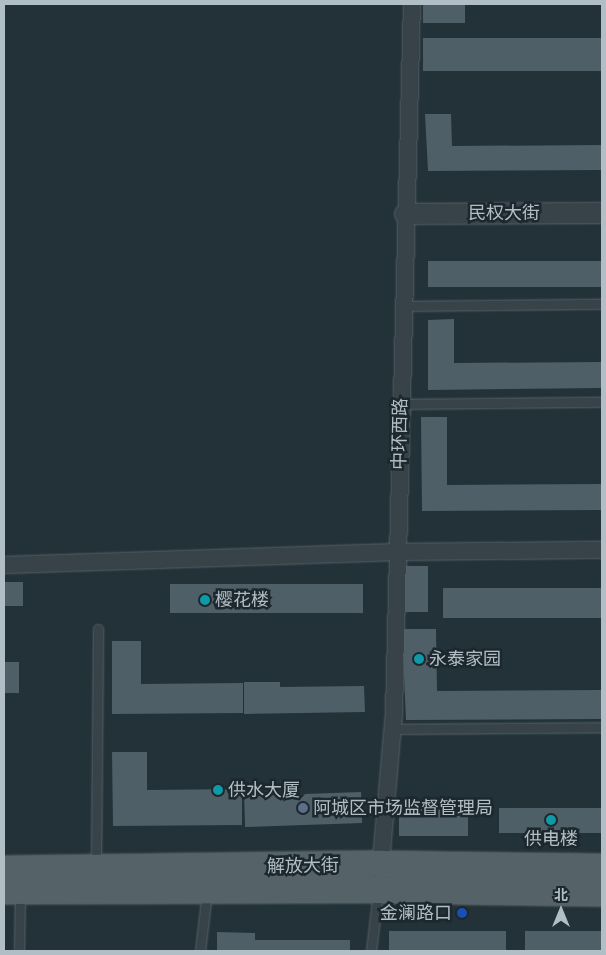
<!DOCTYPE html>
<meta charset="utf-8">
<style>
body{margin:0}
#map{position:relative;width:606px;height:955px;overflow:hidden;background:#233238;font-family:Helvetica,"Noto Sans SC",sans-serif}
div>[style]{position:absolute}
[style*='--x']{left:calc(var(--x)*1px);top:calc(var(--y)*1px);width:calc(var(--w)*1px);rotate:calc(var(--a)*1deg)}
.building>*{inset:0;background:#4f5f67;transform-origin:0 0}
.roads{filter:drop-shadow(0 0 1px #556166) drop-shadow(0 0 1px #556166)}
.service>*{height:9px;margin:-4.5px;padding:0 4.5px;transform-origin:4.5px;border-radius:4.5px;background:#374349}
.minor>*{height:16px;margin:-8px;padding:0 8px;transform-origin:8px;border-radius:8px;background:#374349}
.tertiary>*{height:20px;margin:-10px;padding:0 10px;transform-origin:10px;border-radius:10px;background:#374349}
.primary>*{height:26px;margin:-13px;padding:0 13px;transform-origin:13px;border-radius:13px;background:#556369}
.dots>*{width:14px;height:14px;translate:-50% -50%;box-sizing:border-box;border:2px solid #1c282d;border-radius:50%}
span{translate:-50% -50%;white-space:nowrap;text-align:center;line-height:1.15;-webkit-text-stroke:5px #1c282d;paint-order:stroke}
.street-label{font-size:18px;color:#b2bec5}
.poi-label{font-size:18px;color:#b2bec5}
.left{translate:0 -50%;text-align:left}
.right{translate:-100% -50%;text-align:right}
.frame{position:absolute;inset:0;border:5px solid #b2bec5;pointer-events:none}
.north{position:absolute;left:536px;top:885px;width:50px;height:50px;-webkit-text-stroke:4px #1c282d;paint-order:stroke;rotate:0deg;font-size:14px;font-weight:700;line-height:20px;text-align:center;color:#b2bec5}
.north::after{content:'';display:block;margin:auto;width:18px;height:22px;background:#b2bec5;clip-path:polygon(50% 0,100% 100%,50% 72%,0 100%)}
</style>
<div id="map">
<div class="building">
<i style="left:423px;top:4px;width:42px;height:19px"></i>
<i style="left:423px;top:38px;width:179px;height:33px"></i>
<i style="clip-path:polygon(425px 114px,451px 114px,452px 146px,602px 145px,602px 170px,428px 171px)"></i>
<i style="left:602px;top:261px;width:26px;height:174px;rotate:90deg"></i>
<i style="clip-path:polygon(454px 319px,454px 363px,602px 362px,602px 388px,428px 390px,428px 320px)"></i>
<i style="clip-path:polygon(421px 417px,447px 417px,447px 485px,602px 484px,602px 510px,422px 511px)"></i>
<i style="left:405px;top:566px;width:23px;height:46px"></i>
<i style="left:4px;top:582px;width:19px;height:24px"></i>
<i style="left:363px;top:584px;width:29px;height:193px;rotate:90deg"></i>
<i style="left:602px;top:588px;width:30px;height:159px;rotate:90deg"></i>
<i style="clip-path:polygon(402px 629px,436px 629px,437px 691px,602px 690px,602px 719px,406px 720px)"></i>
<i style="clip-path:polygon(112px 641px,141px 641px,141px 684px,243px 683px,243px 713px,112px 714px)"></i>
<i style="left:4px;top:662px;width:15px;height:31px"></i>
<i style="clip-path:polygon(244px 682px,280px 682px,280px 687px,364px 686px,365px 712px,244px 714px)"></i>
<i style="clip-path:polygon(112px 752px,147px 752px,147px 790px,242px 789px,242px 825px,113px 826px)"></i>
<i style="left:361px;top:792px;width:31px;height:117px;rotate:88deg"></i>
<i style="left:499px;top:808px;width:103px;height:25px"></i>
<i style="left:468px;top:809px;width:27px;height:69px;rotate:90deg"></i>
<i style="left:506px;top:931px;width:20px;height:117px;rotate:90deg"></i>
<i style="left:525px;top:931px;width:77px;height:20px"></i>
<i style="clip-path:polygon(217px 932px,255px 933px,255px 940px,350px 940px,350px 951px,217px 951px)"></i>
</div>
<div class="roads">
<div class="service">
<i style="--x:403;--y:306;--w:199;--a:-0.6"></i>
<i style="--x:401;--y:404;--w:201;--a:-0.6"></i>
<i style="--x:393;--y:729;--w:209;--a:-0.5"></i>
<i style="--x:96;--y:866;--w:237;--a:-89.5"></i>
<i style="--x:19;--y:951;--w:57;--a:-89"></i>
<i style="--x:200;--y:951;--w:59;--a:-83.2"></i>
<i style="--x:371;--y:951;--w:59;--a:-83.2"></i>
</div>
<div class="minor">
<i style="--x:4;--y:565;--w:394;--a:-1.9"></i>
<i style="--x:398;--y:552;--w:204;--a:-0.6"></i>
<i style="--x:380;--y:873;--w:161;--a:-85"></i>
<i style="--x:394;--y:713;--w:709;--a:-88.55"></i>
</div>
<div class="tertiary">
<i style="--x:405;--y:214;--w:197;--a:-0.3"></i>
</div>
<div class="primary">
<i style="--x:4;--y:869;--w:377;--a:-0.8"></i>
<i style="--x:381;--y:864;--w:221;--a:0.8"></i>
<i style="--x:4;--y:891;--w:374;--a:-0.2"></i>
<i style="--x:378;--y:890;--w:224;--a:0.8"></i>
</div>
</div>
<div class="dots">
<i style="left:205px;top:600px;background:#0f9aa8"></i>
<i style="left:419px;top:659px;background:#0f9aa8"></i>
<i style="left:218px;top:790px;background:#0f9aa8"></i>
<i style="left:303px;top:808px;background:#5c6f8a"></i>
<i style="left:551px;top:820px;background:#0f9aa8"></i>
<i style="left:462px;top:913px;background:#1a4fb4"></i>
</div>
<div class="street-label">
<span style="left:504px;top:213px">民权大街</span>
<span style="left:400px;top:434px;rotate:-89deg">中环西路</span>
<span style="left:303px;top:866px;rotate:-1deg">解放大街</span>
</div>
<div class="poi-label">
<span class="left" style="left:215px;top:600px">樱花楼</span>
<span class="left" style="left:429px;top:659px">永泰家园</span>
<span class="left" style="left:228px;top:790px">供水大厦</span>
<span class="left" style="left:313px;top:808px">阿城区市场监督管理局</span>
<span style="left:551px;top:839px">供电楼</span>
<span class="right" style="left:452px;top:913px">金澜路口</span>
</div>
<div class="frame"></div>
<div class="north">北</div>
</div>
